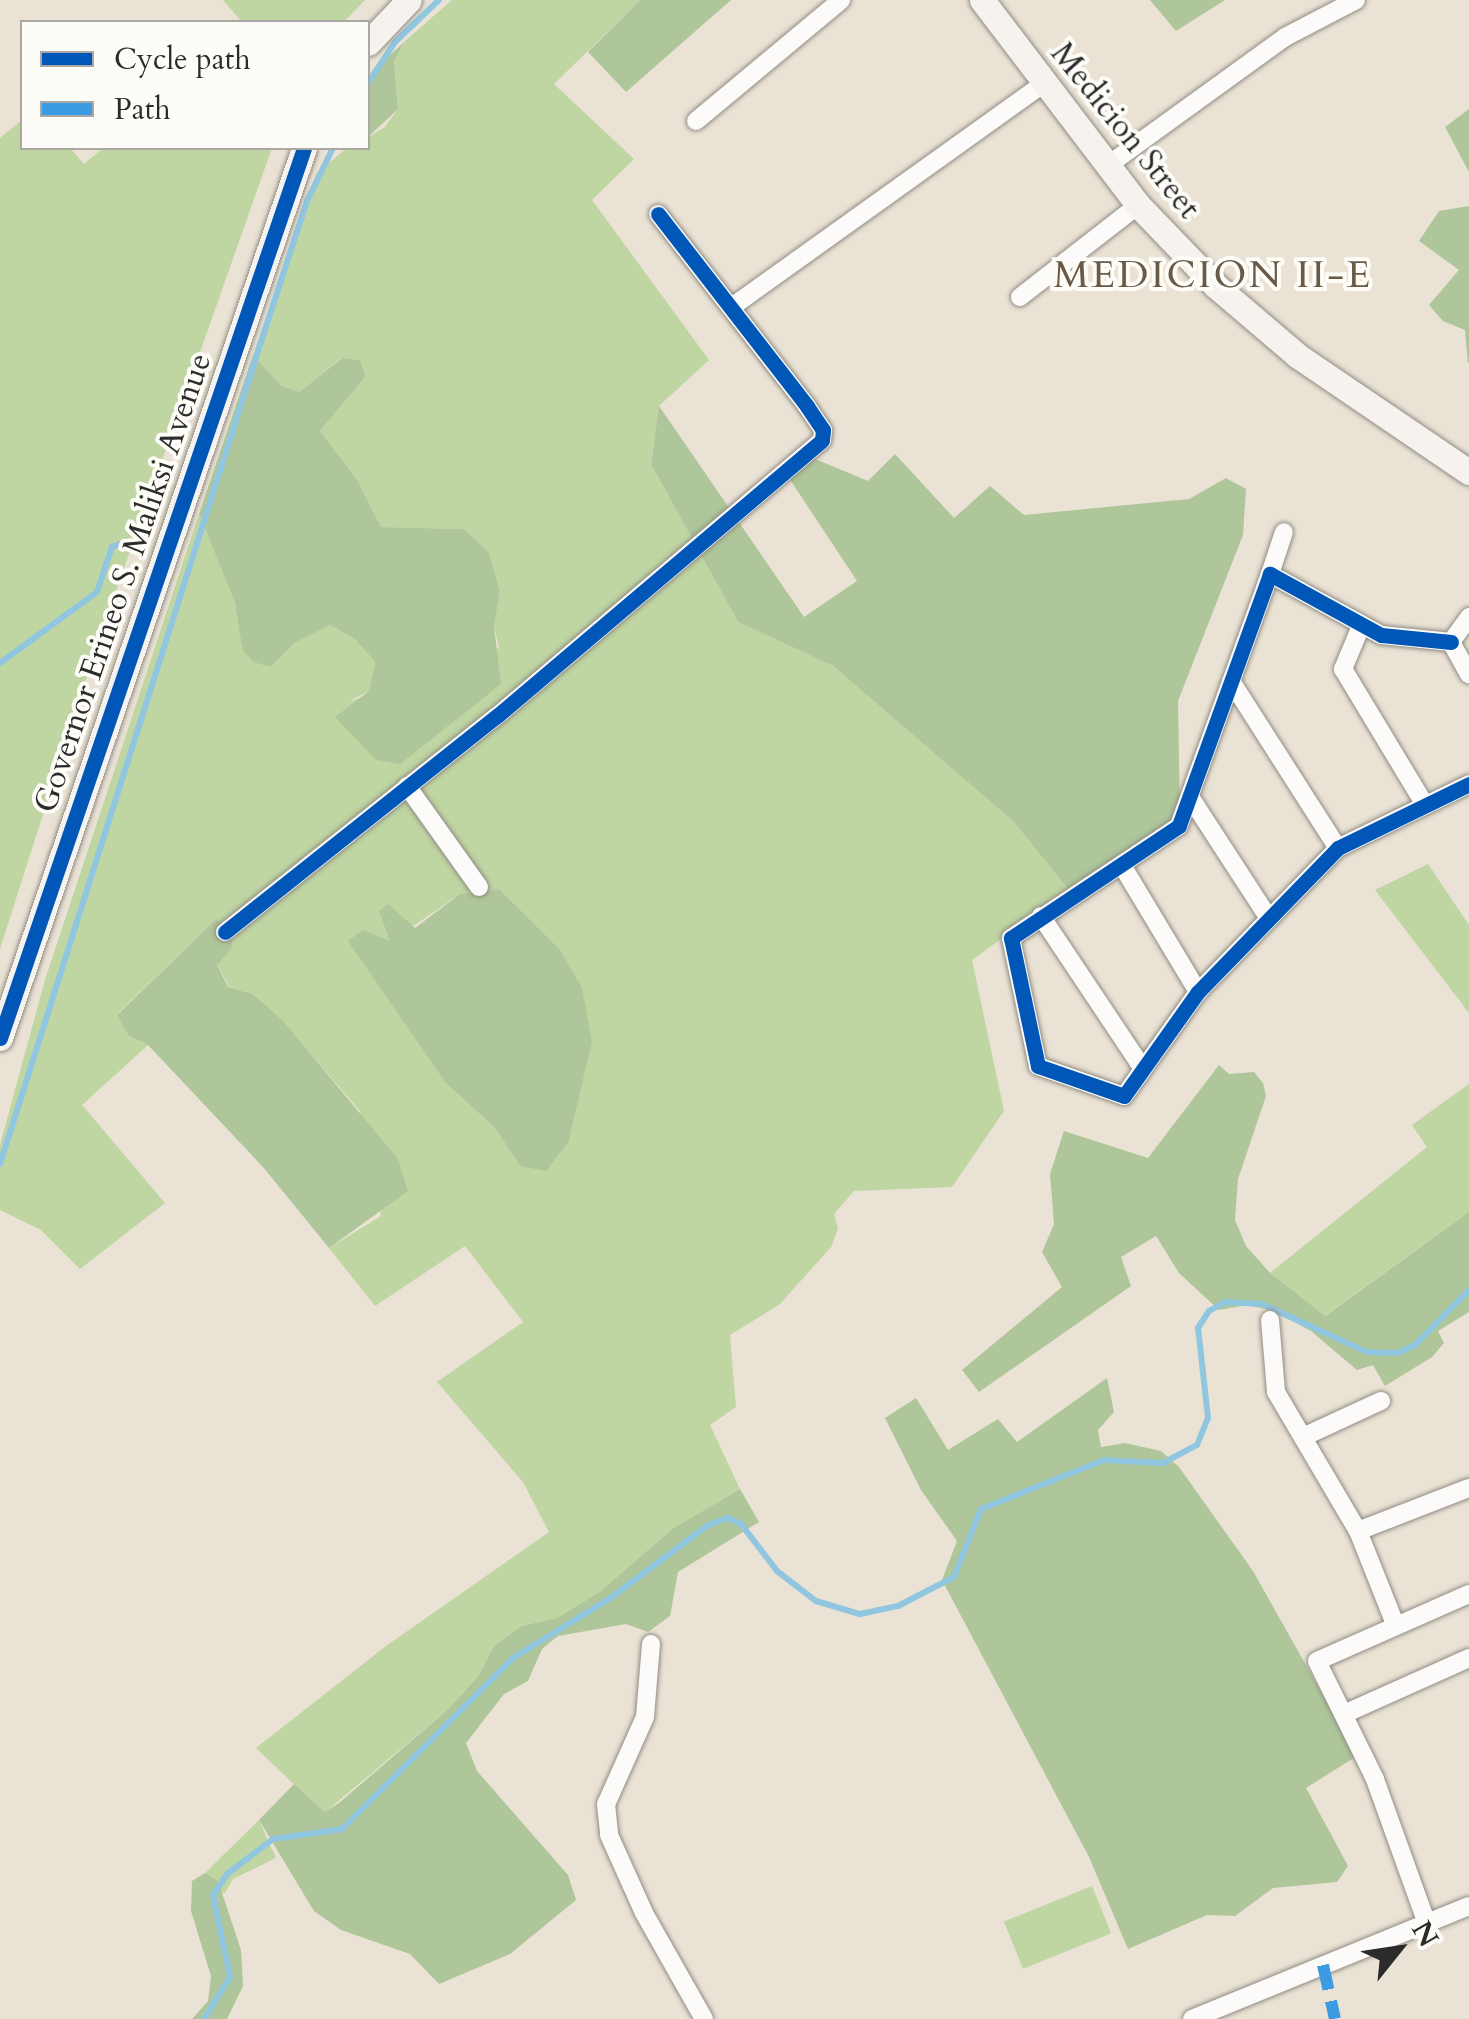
<!DOCTYPE html>
<style>
body{margin:0}
#map{position:relative;width:1469px;height:2019px;overflow:hidden;background:#eae2d4;font-family:Cardo,serif}
div>[style]{position:absolute}
[style*='--x']{left:calc(var(--x)*1px);top:calc(var(--y)*1px);width:calc(var(--w)*1px);rotate:calc(var(--a)*1deg)}
.green>*{inset:0;background:#bfd5a2;transform-origin:0 0}
.forest>*{inset:0;background:#aec69a}
.stream>*{height:6px;margin:-3px;padding:0 3px;transform-origin:3px;border-radius:3px;background:#90c6e0}
.roads{filter:drop-shadow(0 0 2px #908c85) drop-shadow(0 0 2px #908c85)}
.street>*{height:18px;margin:-9px;padding:0 9px;transform-origin:9px;border-radius:9px;background:#fcfbf9}
.secondary>*{height:25px;margin:-12.5px;padding:0 12.5px;transform-origin:12.5px;border-radius:12.5px;background:#f6f2ee}
.quiet>*{height:12px;margin-top:-6px;transform-origin:0;background:repeating-linear-gradient(90deg,#3d9ce1 0 25px,transparent 0 37px)}
.cycleway>*{height:15px;margin:-7.5px;padding:0 7.5px;transform-origin:7.5px;border-radius:7.5px;background:#0057b8}
span{translate:-50% -50%;white-space:nowrap;text-align:center;line-height:1.15;-webkit-text-stroke:8px #fdfcf7;paint-order:stroke}
.street-label{font-size:32px;color:#2b2b2b}
.quarter-label{font-size:38px;color:#695a47;letter-spacing:2.5px}
.legend{position:absolute;left:20px;top:20px;width:350px;height:130px;box-sizing:border-box;background:#fdfcf7;border:2px solid #a9a8a5;margin:0;padding:12px 18px;list-style:none;font-size:30px;color:#2b2b2b}
.legend li{display:flex;align-items:center;gap:20px;height:50px}
.legend b{width:50px;border:2px solid #a9a8a5}
.north{position:absolute;left:1349px;top:1899px;width:100px;height:100px;-webkit-text-stroke:8px #fdfcf7;paint-order:stroke;rotate:60deg;font-size:28px;font-weight:700;line-height:40px;text-align:center;color:#2b2b2b}
.north::after{content:'';display:block;margin:auto;width:35px;height:45px;background:#2b2b2b;clip-path:polygon(50% 0,100% 100%,50% 72%,0 100%)}
</style>
<div id="map">
<div class="green">
<i style="clip-path:polygon(223px 0,365px 0,344px 22px,242px 22px)"></i>
<i style="clip-path:polygon(evenodd,452px 0,640px 0,554px 84px,634px 159px,592px 200px,709px 360px,659px 406px,651px 464px,738px 622px,833px 666px,1013px 821px,1069px 890px,972px 960px,1004px 1111px,952px 1187px,854px 1191px,834px 1214px,838px 1229px,831px 1247px,780px 1304px,730px 1335px,736px 1407px,710px 1425px,740px 1489px,672px 1529px,601px 1591px,557px 1618px,521px 1626px,494px 1646px,477px 1678px,446px 1711px,324px 1813px,256px 1748px,386px 1646px,549px 1532px,523px 1482px,437px 1382px,523px 1322px,465px 1246px,375px 1306px,329px 1248px,381px 1216px,360px 1111px,284px 1023px,253px 994px,229px 987px,217px 964px,231px 949px,216px 919px,117px 1014px,128px 1035px,148px 1045px,82px 1105px,165px 1203px,80px 1269px,41px 1230px,0 1210px,0 1145px,45px 980px,199px 514px,235px 603px,242px 649px,271px 667px,295px 643px,330px 625px,355px 639px,375px 662px,369px 691px,348px 702px,499px 648px,494px 626px,500px 592px,464px 529px,381px 527px,358px 481px,320px 431px,366px 376px,360px 360px,341px 358px,299px 392px,281px 387px,253px 355px,316px 174px,347px 148px,368px 148px,368px 137px,385px 127px,398px 109px,394px 61px,404px 42px,452px 0,499px 889px,527px 918px,592px 1041px,569px 1141px,520px 1166px,495px 1128px,445px 1082px,349px 941px,390px 942px,460px 894px,499px 889px)"></i>
<i style="clip-path:polygon(22px 120px,22px 148px,70px 148px,84px 164px,103px 148px,272px 148px,99px 639px,0 949px,0 138px)"></i>
<i style="clip-path:polygon(1428px 864px,1469px 925px,1469px 1013px,1375px 890px)"></i>
<i style="clip-path:polygon(1469px 1084px,1469px 1212px,1324px 1316px,1270px 1273px,1427px 1147px,1412px 1125px)"></i>
<i style="clip-path:polygon(259px 1820px,276px 1858px,233px 1879px,224px 1894px,205px 1873px)"></i>
<i style="left:1092px;top:1886px;width:51px;height:95px;rotate:68deg"></i>
</div>
<div class="forest">
<i style="clip-path:polygon(640px 0,731px 0,626px 92px,588px 52px)"></i>
<i style="clip-path:polygon(1150px 0,1225px 0,1176px 31px)"></i>
<i style="clip-path:polygon(404px 42px,394px 61px,398px 109px,368px 137px,368px 76px)"></i>
<i style="clip-path:polygon(1469px 109px,1469px 172px,1445px 127px)"></i>
<i style="clip-path:polygon(1469px 206px,1469px 362px,1468px 363px,1465px 330px,1443px 321px,1429px 305px,1459px 270px,1419px 241px,1439px 211px)"></i>
<i style="clip-path:polygon(253px 355px,281px 386px,299px 392px,342px 358px,360px 360px,366px 376px,320px 431px,358px 481px,381px 527px,464px 529px,489px 553px,500px 592px,494px 626px,501px 684px,400px 764px,376px 760px,335px 717px,369px 691px,375px 662px,355px 639px,330px 625px,295px 643px,271px 667px,253px 662px,242px 649px,235px 603px,199px 514px)"></i>
<i style="clip-path:polygon(659px 406px,804px 617px,857px 581px,787px 475px,815px 459px,868px 481px,895px 454px,954px 518px,990px 486px,1024px 515px,1189px 499px,1226px 478px,1246px 489px,1243px 535px,1178px 701px,1180px 818px,1069px 890px,1013px 821px,833px 666px,738px 622px,651px 464px)"></i>
<i style="clip-path:polygon(499px 889px,560px 950px,582px 988px,592px 1042px,569px 1141px,546px 1171px,520px 1166px,495px 1128px,445px 1082px,348px 941px,363px 930px,390px 941px,379px 911px,388px 904px,415px 928px,460px 894px)"></i>
<i style="clip-path:polygon(216px 919px,235px 930px,231px 949px,217px 965px,228px 987px,253px 994px,284px 1022px,398px 1159px,408px 1191px,329px 1248px,263px 1167px,148px 1045px,128px 1035px,117px 1015px)"></i>
<i style="clip-path:polygon(1219px 1065px,1229px 1074px,1254px 1072px,1263px 1083px,1266px 1096px,1238px 1179px,1235px 1220px,1246px 1246px,1270px 1273px,1325px 1316px,1469px 1212px,1469px 1312px,1438px 1331px,1444px 1343px,1432px 1357px,1385px 1386px,1373px 1365px,1357px 1370px,1311px 1331px,1274px 1311px,1247px 1305px,1219px 1310px,1179px 1273px,1156px 1236px,1121px 1257px,1131px 1286px,979px 1392px,962px 1370px,1062px 1287px,1042px 1252px,1054px 1224px,1050px 1174px,1064px 1131px,1148px 1158px)"></i>
<i style="clip-path:polygon(1107px 1378px,1114px 1412px,1098px 1430px,1101px 1447px,1125px 1443px,1161px 1451px,1179px 1467px,1253px 1571px,1357px 1756px,1306px 1788px,1348px 1866px,1337px 1882px,1273px 1888px,1235px 1916px,1207px 1915px,1128px 1949px,1089px 1857px,942px 1580px,957px 1541px,921px 1490px,885px 1418px,916px 1398px,948px 1450px,998px 1419px,1017px 1442px)"></i>
<i style="clip-path:polygon(740px 1489px,759px 1522px,678px 1572px,670px 1616px,648px 1632px,626px 1624px,558px 1636px,542px 1649px,528px 1681px,504px 1694px,466px 1743px,477px 1771px,568px 1875px,576px 1900px,510px 1954px,439px 1984px,410px 1954px,341px 1930px,314px 1911px,259px 1820px,294px 1784px,324px 1812px,339px 1803px,446px 1711px,477px 1678px,494px 1646px,521px 1626px,557px 1618px,601px 1591px,672px 1529px)"></i>
<i style="clip-path:polygon(205px 1873px,218px 1881px,241px 1950px,243px 1986px,227px 2019px,192px 2019px,208px 2001px,211px 1976px,191px 1911px,192px 1881px)"></i>
</div>
<div class="stream">
<i style="--x:368;--y:83;--w:49;--a:-56.6"></i>
<i style="--x:395;--y:42;--w:61;--a:-43.7"></i>
<i style="--x:0;--y:663;--w:120;--a:-36.2"></i>
<i style="--x:97;--y:592;--w:47;--a:-71.6"></i>
<i style="--x:112;--y:547;--w:16;--a:-22"></i>
<i style="--x:0;--y:1164;--w:856;--a:-72.39"></i>
<i style="--x:259;--y:348;--w:155;--a:-71.9"></i>
<i style="--x:307;--y:201;--w:59;--a:-63.9"></i>
<i style="--x:204;--y:2019;--w:49;--a:-58.2"></i>
<i style="--x:230;--y:1977;--w:84;--a:-101.7"></i>
<i style="--x:213;--y:1895;--w:25;--a:-56"></i>
<i style="--x:227;--y:1874;--w:58;--a:-37.3"></i>
<i style="--x:273;--y:1839;--w:70;--a:-8.2"></i>
<i style="--x:342;--y:1829;--w:242;--a:-45"></i>
<i style="--x:513;--y:1658;--w:116;--a:-31.6"></i>
<i style="--x:612;--y:1597;--w:119;--a:-36.8"></i>
<i style="--x:707;--y:1526;--w:22;--a:-22"></i>
<i style="--x:727;--y:1518;--w:15;--a:23"></i>
<i style="--x:741;--y:1524;--w:59;--a:52.5"></i>
<i style="--x:777;--y:1571;--w:49;--a:37.6"></i>
<i style="--x:816;--y:1601;--w:46;--a:16.5"></i>
<i style="--x:860;--y:1614;--w:39;--a:-12"></i>
<i style="--x:898;--y:1606;--w:63;--a:-27.4"></i>
<i style="--x:954;--y:1577;--w:73;--a:-68.3"></i>
<i style="--x:981;--y:1509;--w:132;--a:-21.7"></i>
<i style="--x:1104;--y:1460;--w:59;--a:2.9"></i>
<i style="--x:1163;--y:1463;--w:38;--a:-28"></i>
<i style="--x:1197;--y:1445;--w:29;--a:-68"></i>
<i style="--x:1208;--y:1418;--w:91;--a:-96.3"></i>
<i style="--x:1198;--y:1328;--w:20;--a:-57"></i>
<i style="--x:1209;--y:1311;--w:18;--a:-29"></i>
<i style="--x:1225;--y:1302;--w:37;--a:3"></i>
<i style="--x:1262;--y:1304;--w:115;--a:24.6"></i>
<i style="--x:1367;--y:1352;--w:31;--a:2"></i>
<i style="--x:1398;--y:1353;--w:19;--a:-25"></i>
<i style="--x:1415;--y:1345;--w:77;--a:-45.5"></i>
</div>
<div class="roads">
<div class="street">
<i style="--x:696;--y:121;--w:189;--a:-39.8"></i>
<i style="--x:1107;--y:166;--w:220;--a:-35.9"></i>
<i style="--x:1285;--y:37;--w:80;--a:-27.5"></i>
<i style="--x:1020;--y:297;--w:150;--a:-37.9"></i>
<i style="--x:733;--y:306;--w:383;--a:-35.6"></i>
<i style="--x:1270;--y:574;--w:44;--a:-71.6"></i>
<i style="--x:1361;--y:626;--w:47;--a:112.7"></i>
<i style="--x:1343;--y:669;--w:159;--a:58.9"></i>
<i style="--x:1451;--y:642;--w:70;--a:-174.3"></i>
<i style="--x:1381;--y:635;--w:127;--a:-151.2"></i>
<i style="--x:1270;--y:574;--w:268;--a:109.9"></i>
<i style="--x:1179;--y:826;--w:202;--a:146.3"></i>
<i style="--x:1011;--y:938;--w:131;--a:78.1"></i>
<i style="--x:1038;--y:1066;--w:91;--a:19.2"></i>
<i style="--x:1124;--y:1096;--w:128;--a:-54.6"></i>
<i style="--x:1198;--y:992;--w:201;--a:-45.8"></i>
<i style="--x:1338;--y:848;--w:146;--a:-26"></i>
<i style="--x:1451;--y:642;--w:37;--a:61"></i>
<i style="--x:1451;--y:642;--w:31;--a:-54"></i>
<i style="--x:1231;--y:681;--w:198;--a:57.4"></i>
<i style="--x:407;--y:786;--w:124;--a:54.5"></i>
<i style="--x:1192;--y:800;--w:140;--a:57"></i>
<i style="--x:1123;--y:867;--w:146;--a:59"></i>
<i style="--x:1041;--y:916;--w:184;--a:56.3"></i>
<i style="--x:225;--y:932;--w:347;--a:-38.5"></i>
<i style="--x:497;--y:716;--w:426;--a:-40.3"></i>
<i style="--x:822;--y:440;--w:10;--a:-84"></i>
<i style="--x:823;--y:430;--w:29;--a:-124"></i>
<i style="--x:807;--y:406;--w:243;--a:-127.8"></i>
<i style="--x:1270;--y:1320;--w:72;--a:85.2"></i>
<i style="--x:1276;--y:1392;--w:161;--a:59.5"></i>
<i style="--x:1358;--y:1531;--w:100;--a:68.3"></i>
<i style="--x:1303;--y:1437;--w:86;--a:-24.8"></i>
<i style="--x:1358;--y:1531;--w:119;--a:-21.2"></i>
<i style="--x:651;--y:1644;--w:73;--a:94.7"></i>
<i style="--x:645;--y:1717;--w:95;--a:114.1"></i>
<i style="--x:606;--y:1804;--w:31;--a:84"></i>
<i style="--x:609;--y:1835;--w:85;--a:65.8"></i>
<i style="--x:644;--y:1913;--w:122;--a:60.5"></i>
<i style="--x:1344;--y:1714;--w:137;--a:-24.1"></i>
<i style="--x:1426;--y:1921;--w:151;--a:-109.8"></i>
<i style="--x:1375;--y:1779;--w:131;--a:-116.2"></i>
<i style="--x:1317;--y:1661;--w:166;--a:-23.8"></i>
<i style="--x:1192;--y:2019;--w:299;--a:-22.2"></i>
</div>
<div class="secondary">
<i style="--x:982;--y:0;--w:258;--a:52.7"></i>
<i style="--x:1138;--y:205;--w:112;--a:46.1"></i>
<i style="--x:1216;--y:286;--w:108;--a:40.5"></i>
<i style="--x:1298;--y:356;--w:207;--a:34.2"></i>
<i style="--x:368;--y:43;--w:59;--a:-46.4"></i>
<i style="--x:0;--y:1038;--w:940;--a:-71.14"></i>
</div>
</div>
<div class="quiet">
<i style="--x:1323;--y:1965;--w:55;--a:77.5"></i>
</div>
<div class="cycleway">
<i style="--x:1451;--y:642;--w:70;--a:-174.3"></i>
<i style="--x:1381;--y:635;--w:127;--a:-151.2"></i>
<i style="--x:1270;--y:574;--w:268;--a:109.9"></i>
<i style="--x:1179;--y:826;--w:202;--a:146.3"></i>
<i style="--x:1011;--y:938;--w:131;--a:78.1"></i>
<i style="--x:1038;--y:1066;--w:91;--a:19.2"></i>
<i style="--x:1124;--y:1096;--w:128;--a:-54.6"></i>
<i style="--x:1198;--y:992;--w:201;--a:-45.8"></i>
<i style="--x:1338;--y:848;--w:146;--a:-26"></i>
<i style="--x:225;--y:932;--w:347;--a:-38.5"></i>
<i style="--x:497;--y:716;--w:426;--a:-40.3"></i>
<i style="--x:822;--y:440;--w:10;--a:-84"></i>
<i style="--x:823;--y:430;--w:29;--a:-124"></i>
<i style="--x:807;--y:406;--w:243;--a:-127.8"></i>
<i style="--x:0;--y:1038;--w:940;--a:-71.14"></i>
</div>
<div class="street-label">
<span style="left:1125px;top:131px;rotate:51deg">Medicion Street</span>
<span style="left:123px;top:583px;rotate:-71deg">Governor Erineo S. Maliksi Avenue</span>
</div>
<div class="quarter-label">
<span style="left:1213px;top:276px">MEDICION II-E</span>
</div>
<ul class="legend">
<li><b style="height:12px;background:#0057b8"></b>Cycle path</li>
<li><b style="height:12px;background:#3d9ce1"></b>Path</li>
</ul>
<div class="north">N</div>
</div>
